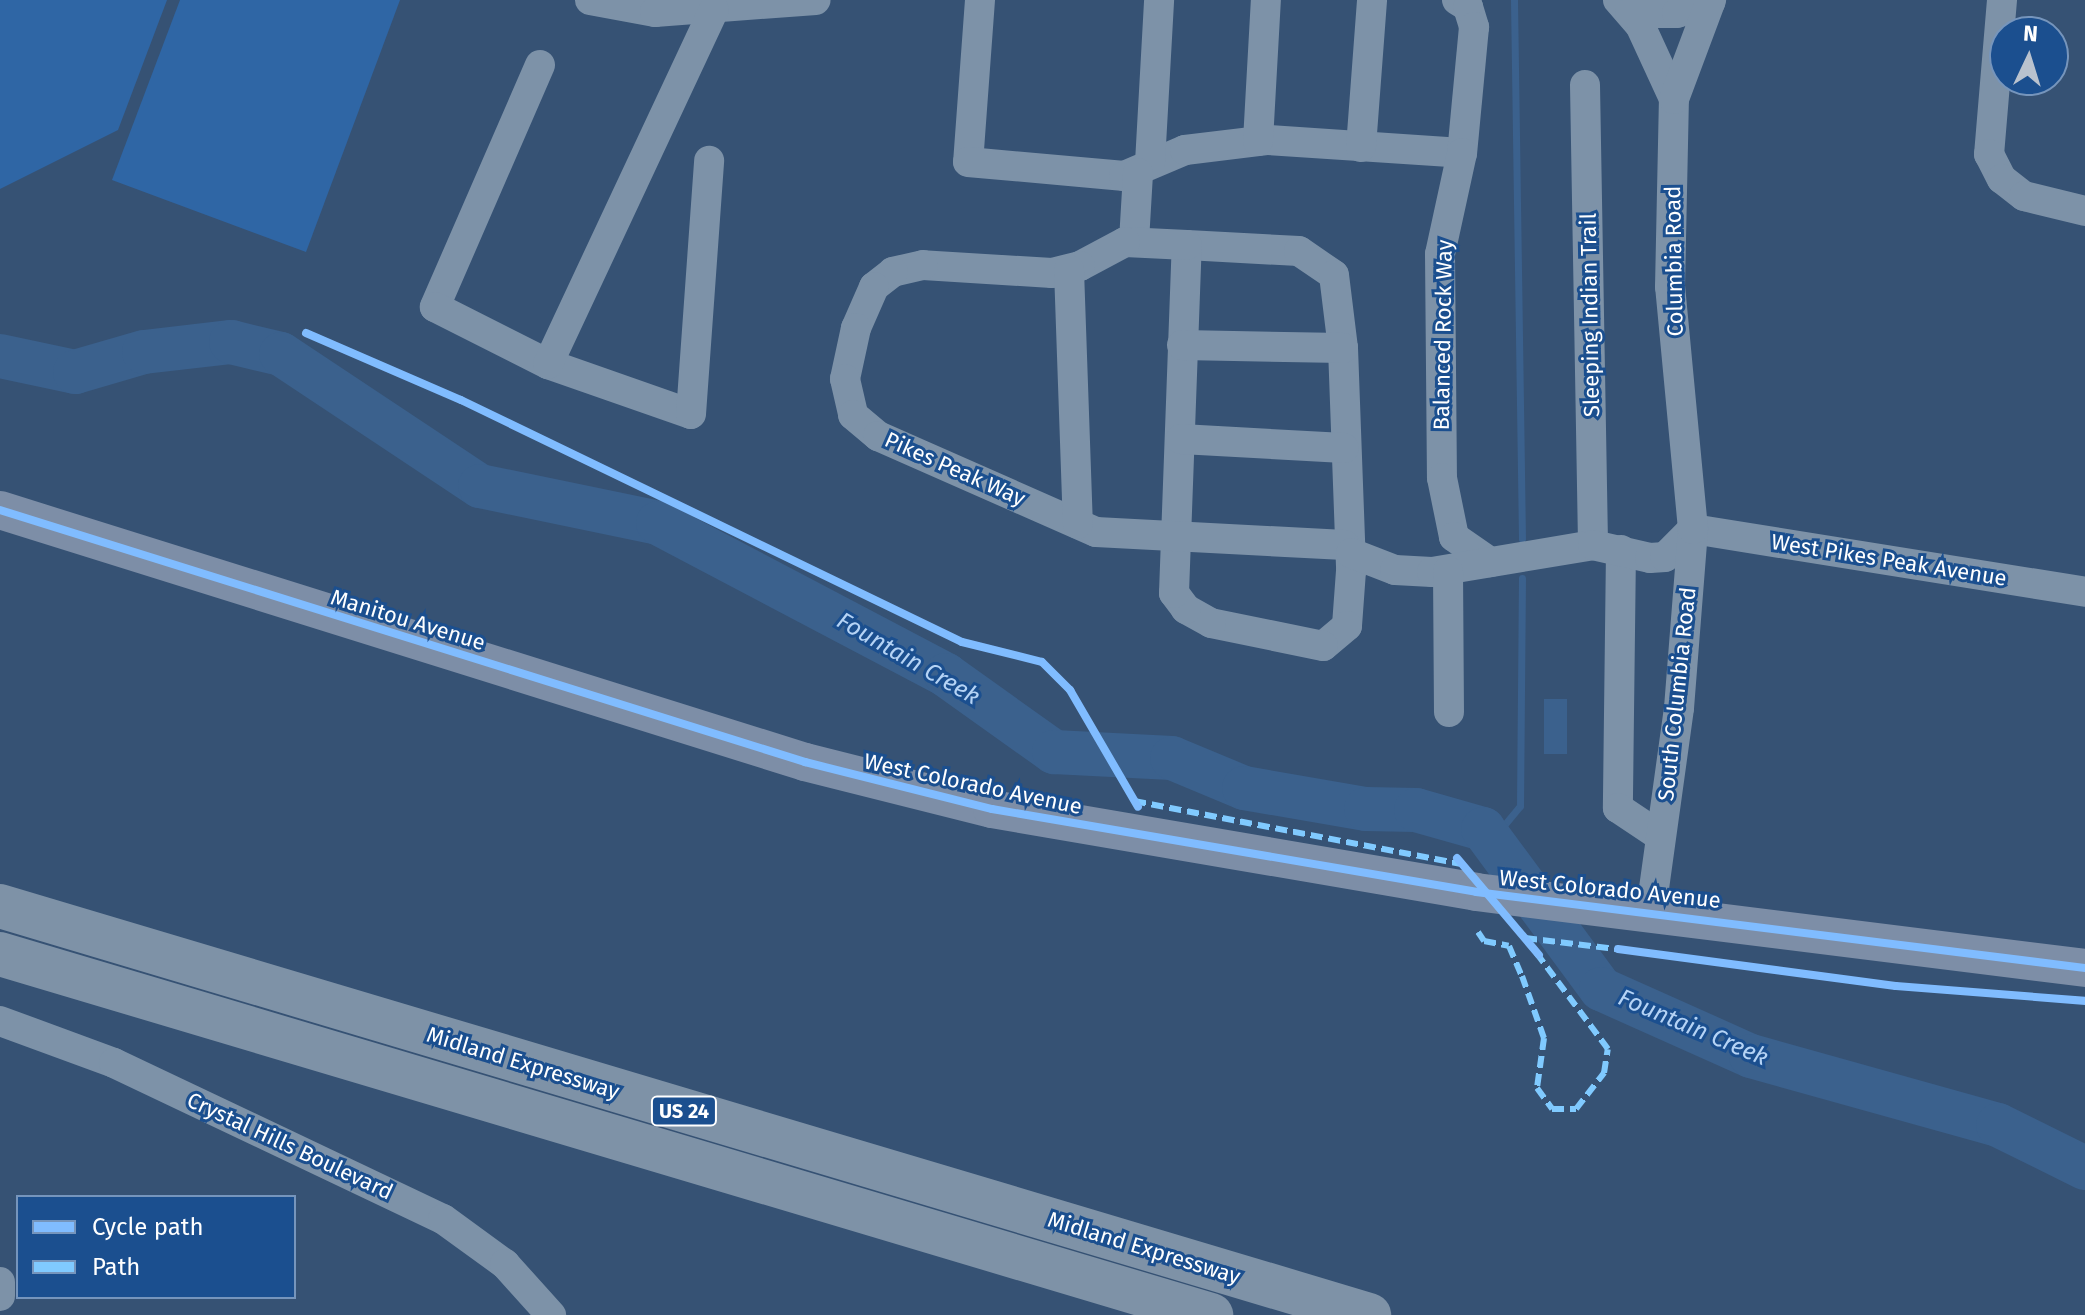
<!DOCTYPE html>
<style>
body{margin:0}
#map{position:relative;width:2085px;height:1315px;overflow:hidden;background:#365274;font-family:"Fira Sans",sans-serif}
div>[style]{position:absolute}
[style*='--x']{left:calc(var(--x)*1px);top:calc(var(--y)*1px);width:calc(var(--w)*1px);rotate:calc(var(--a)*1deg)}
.green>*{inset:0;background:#2f66a5}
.water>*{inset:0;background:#3b618d;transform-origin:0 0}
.stream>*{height:7px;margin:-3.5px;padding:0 3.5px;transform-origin:3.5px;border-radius:3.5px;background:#3b618d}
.river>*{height:44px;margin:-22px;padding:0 22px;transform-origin:22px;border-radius:22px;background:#3b618d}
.minor>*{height:30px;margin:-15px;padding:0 15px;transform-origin:15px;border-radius:15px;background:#7d92a8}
.major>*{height:38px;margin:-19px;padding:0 19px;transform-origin:19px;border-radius:19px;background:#7d8ea7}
.highway>*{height:44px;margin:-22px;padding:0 22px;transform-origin:22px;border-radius:22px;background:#7e92a7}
.quiet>*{height:6px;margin-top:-3px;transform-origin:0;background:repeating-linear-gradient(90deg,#80caff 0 12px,transparent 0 18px)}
.cycleway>*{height:8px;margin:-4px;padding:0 4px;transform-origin:4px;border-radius:4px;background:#80bcff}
span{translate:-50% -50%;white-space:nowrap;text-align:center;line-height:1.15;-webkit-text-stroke:6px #1b4f8f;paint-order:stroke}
.shield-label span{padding:2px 6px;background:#1b4f8f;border:2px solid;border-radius:6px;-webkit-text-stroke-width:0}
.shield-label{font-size:20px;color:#fff;font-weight:700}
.street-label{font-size:22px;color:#fff}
.water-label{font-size:24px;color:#b5d3f5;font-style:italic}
.legend{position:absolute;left:16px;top:1195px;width:280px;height:104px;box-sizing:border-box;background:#1b4f8f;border:2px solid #7695bc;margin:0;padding:10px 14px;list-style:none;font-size:24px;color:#fff}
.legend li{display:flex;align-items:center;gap:16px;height:40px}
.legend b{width:40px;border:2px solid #7695bc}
.north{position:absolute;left:1989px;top:16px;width:80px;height:80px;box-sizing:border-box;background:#1b4f8f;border:2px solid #7695bc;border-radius:50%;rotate:4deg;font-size:22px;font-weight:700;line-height:32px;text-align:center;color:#fff}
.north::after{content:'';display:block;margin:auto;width:28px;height:36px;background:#b9c2ce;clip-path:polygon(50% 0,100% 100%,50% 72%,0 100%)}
</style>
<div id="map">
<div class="green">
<i style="clip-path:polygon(0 0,167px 0,118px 130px,0 189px)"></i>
<i style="clip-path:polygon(180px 0,400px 0,306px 252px,112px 180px)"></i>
</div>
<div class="water">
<i style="left:1544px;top:699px;width:23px;height:55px"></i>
</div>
<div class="stream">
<i style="--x:1514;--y:0;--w:539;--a:89.15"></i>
<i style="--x:1491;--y:841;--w:45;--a:-50.4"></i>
<i style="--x:1520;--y:806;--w:228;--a:-89.5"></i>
</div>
<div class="river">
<i style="--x:0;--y:356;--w:77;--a:12"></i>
<i style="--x:75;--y:372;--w:72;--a:-16.2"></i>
<i style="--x:144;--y:352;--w:88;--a:-6.6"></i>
<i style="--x:231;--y:342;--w:51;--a:13.5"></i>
<i style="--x:281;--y:354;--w:239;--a:33.6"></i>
<i style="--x:480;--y:486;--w:182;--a:11.7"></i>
<i style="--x:658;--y:523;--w:326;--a:27.8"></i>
<i style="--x:946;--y:675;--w:133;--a:35.5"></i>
<i style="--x:1054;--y:752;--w:118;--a:2.9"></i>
<i style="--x:1172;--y:758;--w:78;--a:22.6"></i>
<i style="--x:1244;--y:788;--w:124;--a:9.8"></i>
<i style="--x:1366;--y:809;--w:50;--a:1.1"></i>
<i style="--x:1416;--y:810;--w:70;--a:15.8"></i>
<i style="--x:1483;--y:829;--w:199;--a:53.6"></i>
<i style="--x:1601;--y:989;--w:164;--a:24.1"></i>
<i style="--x:1751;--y:1056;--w:256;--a:15.6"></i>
<i style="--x:1998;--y:1125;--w:97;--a:26.3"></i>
</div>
<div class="minor">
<i style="--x:590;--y:0;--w:66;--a:10.5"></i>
<i style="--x:655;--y:12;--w:161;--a:-4.3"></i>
<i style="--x:980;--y:0;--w:162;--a:94.2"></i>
<i style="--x:968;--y:162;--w:157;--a:5.1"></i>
<i style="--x:1124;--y:176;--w:66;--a:-23.1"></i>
<i style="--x:1185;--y:150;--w:84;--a:-6.9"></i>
<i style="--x:1268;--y:140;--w:194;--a:3.8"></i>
<i style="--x:1457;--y:0;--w:13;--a:32"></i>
<i style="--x:1468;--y:7;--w:21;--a:73"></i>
<i style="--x:1474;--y:27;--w:127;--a:95.4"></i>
<i style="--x:1462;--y:153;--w:103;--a:102.3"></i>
<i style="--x:1440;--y:254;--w:224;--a:89.5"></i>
<i style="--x:1442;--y:478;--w:60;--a:78.5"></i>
<i style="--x:1454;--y:537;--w:44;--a:34.8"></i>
<i style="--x:1618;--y:0;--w:33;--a:49"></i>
<i style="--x:1640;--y:25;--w:81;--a:65.3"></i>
<i style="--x:2002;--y:0;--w:155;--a:94.8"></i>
<i style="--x:1989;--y:154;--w:28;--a:63"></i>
<i style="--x:2002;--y:179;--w:28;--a:38"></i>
<i style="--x:2024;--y:196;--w:63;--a:13.8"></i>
<i style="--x:1630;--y:13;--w:47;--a:0"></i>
<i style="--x:1677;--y:13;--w:35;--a:-18"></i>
<i style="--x:540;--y:65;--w:264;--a:113.5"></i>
<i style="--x:435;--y:307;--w:127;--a:26.8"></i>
<i style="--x:548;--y:364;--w:151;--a:19.3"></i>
<i style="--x:691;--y:414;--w:254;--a:-85.9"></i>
<i style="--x:1585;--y:85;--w:460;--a:89"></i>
<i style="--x:1258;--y:141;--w:141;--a:-86.8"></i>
<i style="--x:1361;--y:147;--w:147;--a:-85.7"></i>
<i style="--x:1150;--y:163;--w:163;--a:-86.8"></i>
<i style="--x:1134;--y:241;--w:68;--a:-86.6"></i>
<i style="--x:1187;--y:245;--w:112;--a:3.1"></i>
<i style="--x:1299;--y:251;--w:42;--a:34.4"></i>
<i style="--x:1334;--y:275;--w:74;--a:83"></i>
<i style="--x:1343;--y:348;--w:223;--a:87.9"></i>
<i style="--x:1351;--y:571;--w:55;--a:94.2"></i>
<i style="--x:1347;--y:626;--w:31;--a:140"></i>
<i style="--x:1323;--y:646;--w:114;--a:-168.4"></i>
<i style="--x:1211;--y:623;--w:29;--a:-151"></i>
<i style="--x:1186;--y:609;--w:20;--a:-127"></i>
<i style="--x:1174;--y:593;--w:348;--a:-87.9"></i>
<i style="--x:1187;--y:245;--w:62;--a:-177.2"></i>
<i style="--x:1125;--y:242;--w:51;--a:151.9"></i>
<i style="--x:1080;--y:266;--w:29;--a:166"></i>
<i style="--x:1052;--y:273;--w:129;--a:-176.5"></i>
<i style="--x:923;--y:265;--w:31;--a:167"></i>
<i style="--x:893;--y:272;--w:24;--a:142"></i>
<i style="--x:874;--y:287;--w:45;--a:113.7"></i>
<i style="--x:856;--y:328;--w:52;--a:102.2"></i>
<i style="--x:845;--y:379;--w:37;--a:77"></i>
<i style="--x:853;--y:415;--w:33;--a:40"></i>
<i style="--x:878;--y:436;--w:238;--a:23.8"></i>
<i style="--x:1096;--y:532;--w:249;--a:3"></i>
<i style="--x:1069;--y:270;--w:254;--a:88"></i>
<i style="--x:1182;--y:345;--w:161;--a:1.1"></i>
<i style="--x:548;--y:364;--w:391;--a:-64.9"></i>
<i style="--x:1181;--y:439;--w:163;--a:3.2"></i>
<i style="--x:1693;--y:529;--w:397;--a:9.1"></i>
<i style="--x:1621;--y:550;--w:258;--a:90.7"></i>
<i style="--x:1618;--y:808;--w:50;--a:33.7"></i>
<i style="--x:1351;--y:553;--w:47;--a:21.1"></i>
<i style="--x:1395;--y:570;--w:37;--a:3"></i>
<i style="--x:1432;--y:572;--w:163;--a:-9.5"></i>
<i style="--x:1593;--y:545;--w:58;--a:12.8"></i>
<i style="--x:1650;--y:558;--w:15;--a:-4"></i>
<i style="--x:1665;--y:557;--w:40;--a:-45"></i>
<i style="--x:1448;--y:571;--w:141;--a:89.6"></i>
<i style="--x:1651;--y:910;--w:204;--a:-82.1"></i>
<i style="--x:1679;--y:708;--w:180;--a:-85.5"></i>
<i style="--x:1693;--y:529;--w:243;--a:-95.4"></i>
<i style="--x:1670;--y:287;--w:188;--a:-88.8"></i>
<i style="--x:1674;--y:99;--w:106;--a:-69.5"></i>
<i style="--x:0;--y:1021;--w:121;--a:20.2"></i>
<i style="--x:114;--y:1063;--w:364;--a:25.4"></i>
<i style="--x:443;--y:1219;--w:77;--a:36"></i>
<i style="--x:505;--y:1264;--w:69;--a:48"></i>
<i style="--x:0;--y:1282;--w:14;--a:90"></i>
</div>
<div class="major">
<i style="--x:0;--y:510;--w:844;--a:17.38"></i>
<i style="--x:805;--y:762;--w:193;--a:14.1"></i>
<i style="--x:992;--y:809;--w:491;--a:9.7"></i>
<i style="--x:1476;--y:892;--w:614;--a:7.11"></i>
</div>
<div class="highway">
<i style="--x:0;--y:906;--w:1429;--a:16.63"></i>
<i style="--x:0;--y:954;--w:1264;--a:16.6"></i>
</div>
<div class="quiet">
<i style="--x:1134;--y:801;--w:332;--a:10.9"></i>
<i style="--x:1478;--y:932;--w:11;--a:56"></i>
<i style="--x:1484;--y:941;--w:25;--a:11"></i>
<i style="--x:1509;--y:946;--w:33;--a:67"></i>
<i style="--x:1522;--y:976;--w:66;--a:70.5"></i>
<i style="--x:1544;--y:1038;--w:50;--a:98"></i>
<i style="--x:1537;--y:1088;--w:26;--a:54"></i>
<i style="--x:1552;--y:1109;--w:24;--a:0"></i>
<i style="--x:1576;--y:1109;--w:46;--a:-52.1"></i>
<i style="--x:1604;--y:1073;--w:24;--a:-81"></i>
<i style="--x:1608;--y:1049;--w:122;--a:-126.7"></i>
<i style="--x:1525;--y:938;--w:100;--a:6.9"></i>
</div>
<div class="cycleway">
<i style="--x:306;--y:333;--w:169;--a:23.4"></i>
<i style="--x:461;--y:400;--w:556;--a:25.78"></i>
<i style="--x:962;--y:642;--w:82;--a:14"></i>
<i style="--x:1042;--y:662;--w:40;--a:45"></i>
<i style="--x:1070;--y:690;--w:135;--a:59.8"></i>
<i style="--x:0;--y:510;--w:844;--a:17.38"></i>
<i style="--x:805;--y:762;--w:193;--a:14.1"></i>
<i style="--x:992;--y:809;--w:491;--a:9.7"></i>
<i style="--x:1476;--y:892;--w:614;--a:7.11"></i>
<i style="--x:1457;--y:858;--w:127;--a:49.8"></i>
<i style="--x:1618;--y:949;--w:280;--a:7.6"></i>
<i style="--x:1896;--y:986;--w:190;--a:4.5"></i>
</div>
<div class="shield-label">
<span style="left:684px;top:1111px">US 24</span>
</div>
<div class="street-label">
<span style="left:1674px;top:261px;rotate:-91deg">Columbia Road</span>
<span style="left:1590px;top:315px;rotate:-91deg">Sleeping Indian Trail</span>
<span style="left:1443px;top:335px;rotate:-89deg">Balanced Rock Way</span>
<span style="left:955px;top:469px;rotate:24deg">Pikes Peak Way</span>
<span style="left:1889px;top:560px;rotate:9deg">West Pikes Peak Avenue</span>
<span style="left:408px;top:620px;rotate:17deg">Manitou Avenue</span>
<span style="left:1677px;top:694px;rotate:-84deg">South Columbia Road</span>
<span style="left:973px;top:784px;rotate:12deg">West Colorado Avenue</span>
<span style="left:1610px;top:889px;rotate:6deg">West Colorado Avenue</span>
<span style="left:523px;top:1063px;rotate:17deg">Midland Expressway</span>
<span style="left:290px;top:1146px;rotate:25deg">Crystal Hills Boulevard</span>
<span style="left:1144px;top:1248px;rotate:17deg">Midland Expressway</span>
</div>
<div class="water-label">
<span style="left:908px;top:659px;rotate:30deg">Fountain Creek</span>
<span style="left:1693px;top:1028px;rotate:23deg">Fountain Creek</span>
</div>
<ul class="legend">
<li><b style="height:10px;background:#80bcff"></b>Cycle path</li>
<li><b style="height:10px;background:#80caff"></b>Path</li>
</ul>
<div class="north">N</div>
</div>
